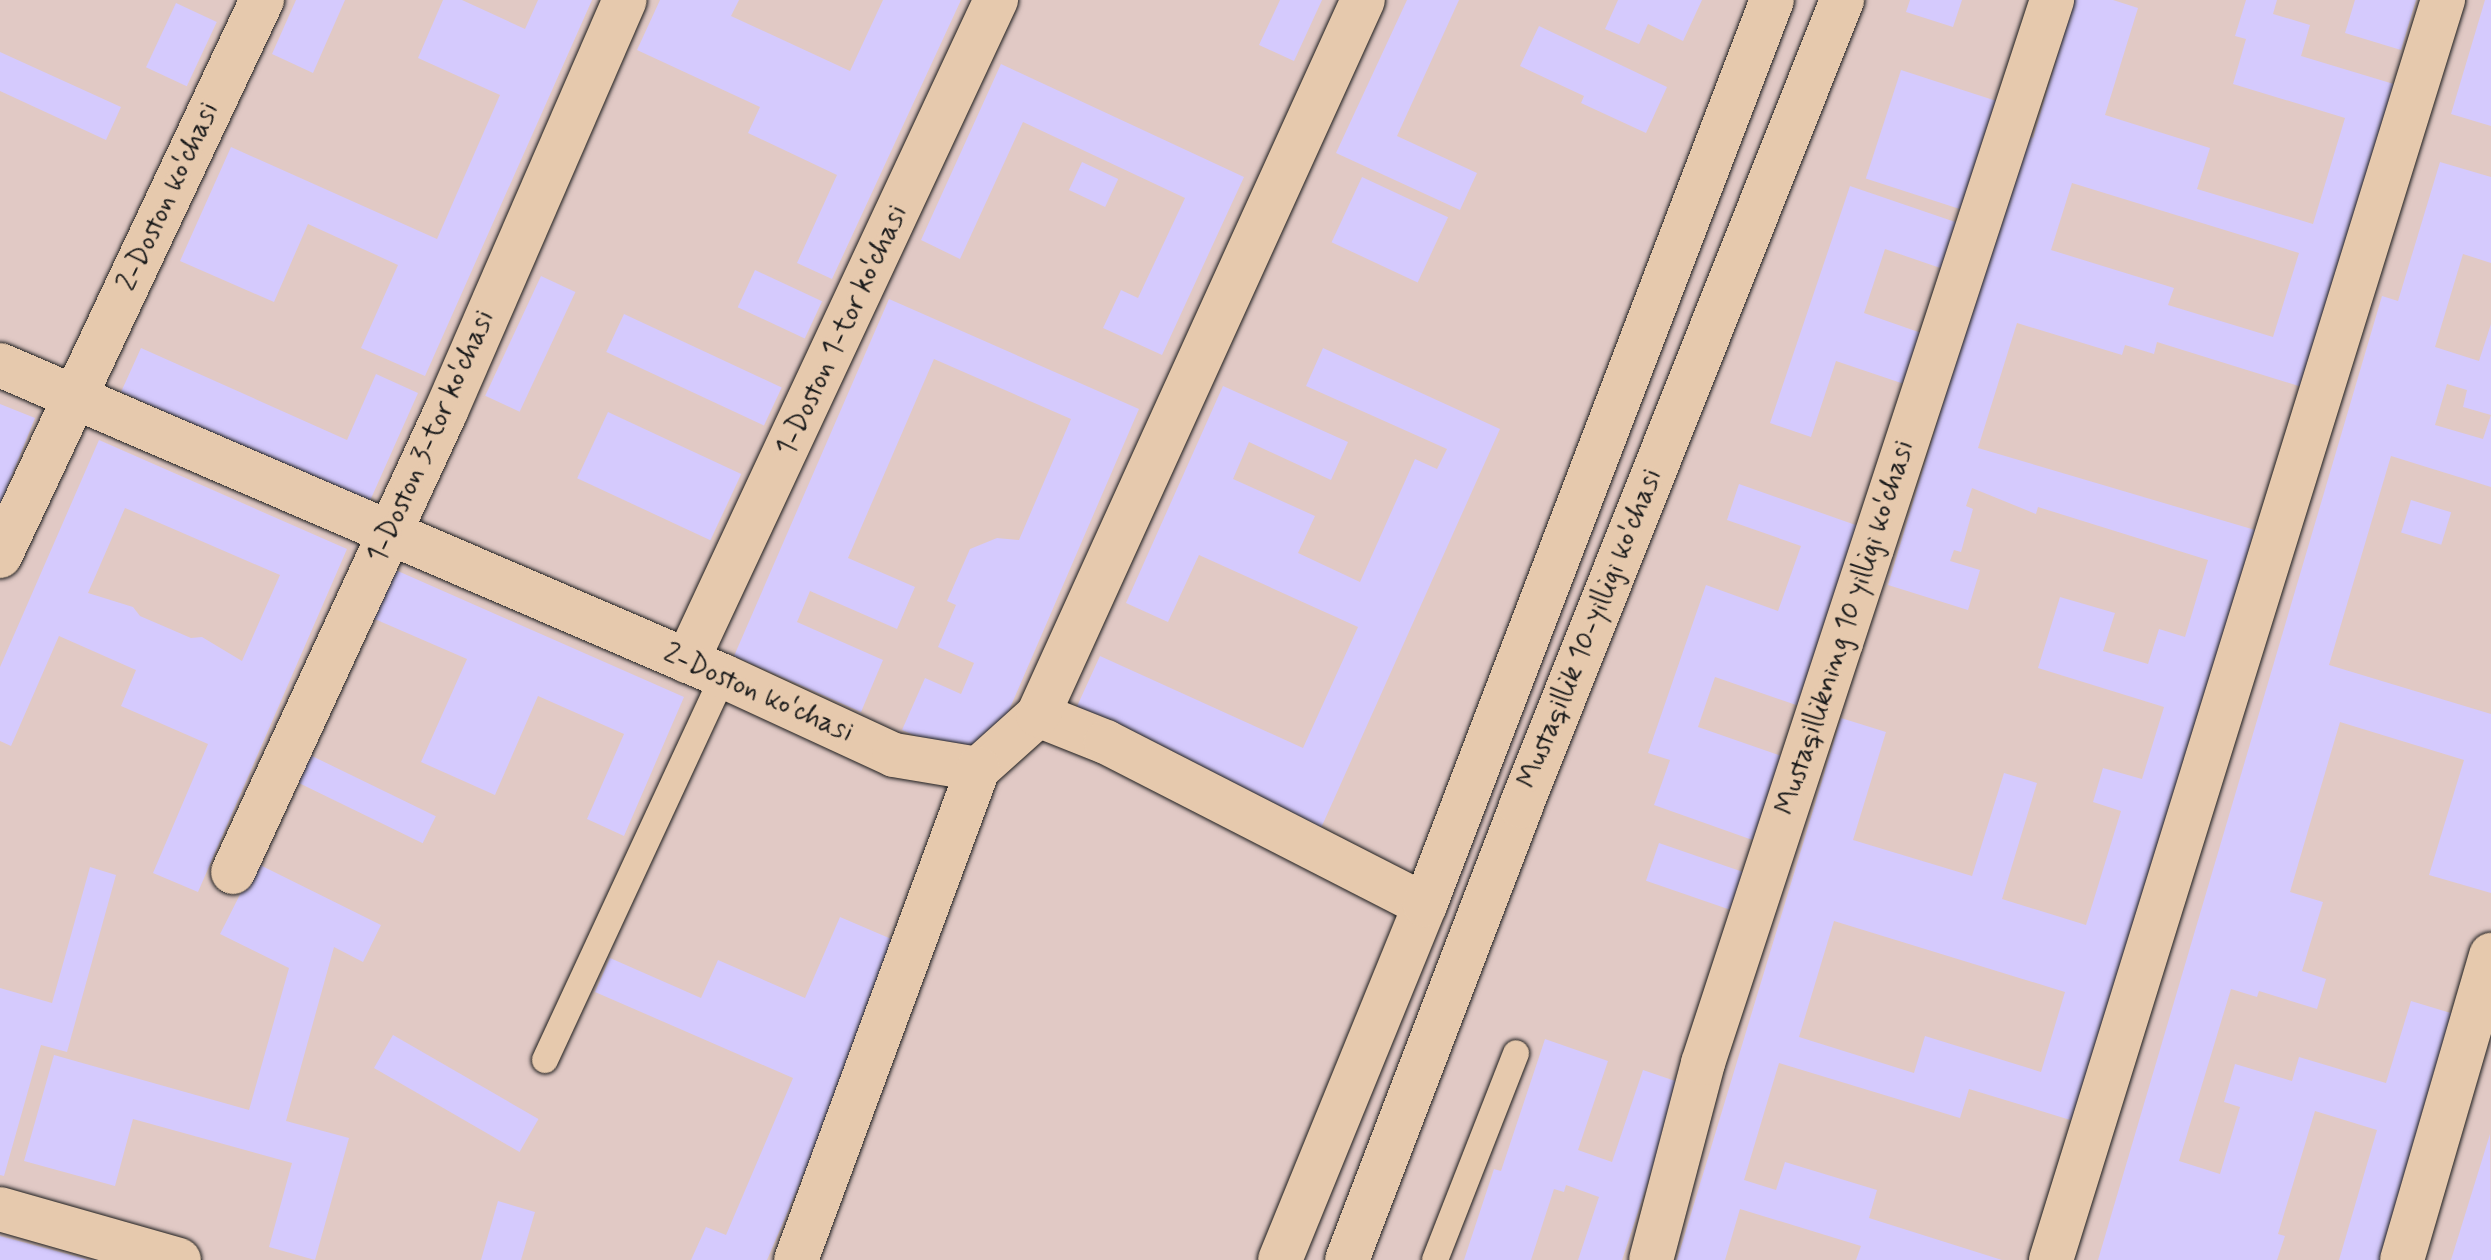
<!DOCTYPE html>
<meta charset="utf-8">
<style>
body{margin:0}
#map{position:relative;width:2491px;height:1260px;overflow:hidden;background:#e1c9c5;font-family:Mynerve,sans-serif}
div>[style]{position:absolute}
[style*='--x']{left:calc(var(--x)*1px);top:calc(var(--y)*1px);width:calc(var(--w)*1px);rotate:calc(var(--a)*1deg)}
.building>*{inset:0;background:#d5cafd;transform-origin:0 0}
.roads{filter:drop-shadow(0 0 2px #1c1c1c) drop-shadow(0 0 2px #1c1c1c)}
.service>*{height:26px;margin:-13px;padding:0 13px;transform-origin:13px;border-radius:13px;background:#e6c9ad}
.minor>*{height:44px;margin:-22px;padding:0 22px;transform-origin:22px;border-radius:22px;background:#e6c9ad}
.secondary>*{height:44px;margin:-22px;padding:0 22px;transform-origin:22px;border-radius:22px;background:#e6c9ad}
span{translate:-50% -50%;white-space:nowrap;text-align:center;line-height:1.15;-webkit-text-stroke:8px #e6c9ad;paint-order:stroke}
.street-label{font-size:28px;color:#1c1c1c}
</style>
<div id="map">
<div class="building">
<i style="clip-path:polygon(296px 0,345px 0,313px 73px,272px 54px)"></i>
<i style="clip-path:polygon(443px 0,462px 0,525px 29px,538px 0,592px 0,425px 376px,361px 348px,398px 265px,308px 224px,274px 302px,180px 261px,231px 147px,437px 239px,500px 95px,418px 58px)"></i>
<i style="clip-path:polygon(660px 0,739px 0,731px 16px,850px 71px,883px 0,961px 0,832px 279px,797px 263px,837px 175px,748px 133px,760px 107px,637px 50px)"></i>
<i style="clip-path:polygon(1280px 0,1322px 0,1294px 61px,1259px 45px)"></i>
<i style="clip-path:polygon(1407px 0,1459px 0,1397px 136px,1477px 173px,1460px 210px,1336px 153px)"></i>
<i style="clip-path:polygon(1618px 0,1702px 0,1683px 41px,1648px 24px,1639px 44px,1605px 29px)"></i>
<i style="clip-path:polygon(1910px 0,1962px 0,1953px 27px,1906px 12px)"></i>
<i style="clip-path:polygon(evenodd,2074px 0,2113px 0,2138px 8px,2105px 115px,2210px 148px,2197px 189px,2313px 224px,2345px 118px,2233px 84px,2246px 39px,2235px 36px,2246px 0,2277px 0,2273px 14px,2310px 25px,2301px 56px,2397px 85px,2305px 388px,2157px 342px,2154px 354px,2125px 345px,2122px 355px,2017px 323px,1978px 448px,2255px 530px,2077px 1122px,1969px 1089px,1960px 1118px,1779px 1063px,1744px 1180px,1776px 1190px,1785px 1162px,1877px 1190px,1869px 1218px,2002px 1260px,1856px 1260px,1861px 1246px,1740px 1209px,1725px 1260px,1677px 1260px,1841px 718px,1886px 732px,1853px 840px,1972px 876px,2004px 773px,2037px 783px,2002px 899px,2086px 925px,2121px 811px,2093px 802px,2103px 768px,2142px 779px,2164px 707px,2038px 668px,2060px 597px,2115px 613px,2103px 651px,2148px 664px,2159px 629px,2185px 637px,2208px 560px,2038px 507px,2036px 514px,1972px 488px,1966px 506px,1973px 509px,1961px 552px,1954px 550px,1950px 561px,1980px 570px,1968px 610px,1888px 585px,1982px 274px,2028px 136px,2033px 138px,2074px 0,2072px 183px,2299px 253px,2273px 337px,2168px 305px,2174px 288px,2051px 250px,2072px 183px,2074px 0,1834px 921px,2065px 992px,2041px 1072px,1925px 1036px,1914px 1073px,1799px 1037px,1834px 921px)"></i>
<i style="clip-path:polygon(2355px 0,2416px 0,2401px 50px,2345px 33px)"></i>
<i style="clip-path:polygon(2485px 0,2491px 0,2491px 126px,2451px 114px)"></i>
<i style="left:176px;top:3px;width:45px;height:71px;rotate:25deg"></i>
<i style="clip-path:polygon(1539px 26px,1667px 87px,1646px 133px,1581px 103px,1584px 96px,1520px 66px)"></i>
<i style="clip-path:polygon(0 52px,121px 107px,106px 140px,0 91px)"></i>
<i style="clip-path:polygon(1001px 64px,1244px 177px,1162px 355px,1103px 328px,1121px 290px,1138px 298px,1185px 198px,1023px 122px,960px 259px,921px 240px)"></i>
<i style="left:1901px;top:70px;width:102px;height:114px;rotate:18deg"></i>
<i style="left:1082px;top:162px;width:40px;height:31px;rotate:25deg"></i>
<i style="clip-path:polygon(2440px 162px,2491px 177px,2491px 263px,2463px 254px,2435px 347px,2479px 361px,2491px 324px,2491px 415px,2463px 407px,2467px 390px,2447px 384px,2435px 425px,2483px 439px,2491px 415px,2491px 487px,2391px 456px,2329px 665px,2491px 714px,2491px 893px,2429px 875px,2464px 760px,2340px 722px,2290px 892px,2323px 902px,2302px 971px,2326px 979px,2317px 1009px,2259px 991px,2257px 997px,2231px 989px,2179px 1161px,2220px 1174px,2240px 1107px,2224px 1102px,2235px 1064px,2292px 1081px,2299px 1057px,2386px 1083px,2411px 1001px,2454px 1014px,2381px 1260px,2339px 1260px,2377px 1130px,2315px 1111px,2278px 1234px,2285px 1236px,2277px 1260px,2098px 1260px,2382px 296px,2398px 301px)"></i>
<i style="left:1362px;top:177px;width:95px;height:72px;rotate:25deg"></i>
<i style="clip-path:polygon(1850px 186px,1964px 225px,1949px 271px,1885px 249px,1864px 313px,1927px 335px,1910px 386px,1836px 361px,1811px 437px,1770px 423px)"></i>
<i style="left:755px;top:270px;width:74px;height:41px;rotate:25deg"></i>
<i style="left:541px;top:276px;width:38px;height:132px;rotate:25deg"></i>
<i style="clip-path:polygon(889px 299px,1139px 409px,985px 766px,902px 730px,925px 678px,961px 694px,974px 663px,938px 647px,956px 605px,947px 601px,970px 549px,997px 538px,1019px 540px,1071px 419px,934px 359px,848px 558px,915px 587px,897px 629px,810px 591px,797px 622px,883px 660px,861px 712px,734px 656px)"></i>
<i style="left:624px;top:314px;width:174px;height:42px;rotate:25deg"></i>
<i style="clip-path:polygon(141px 348px,347px 440px,376px 374px,418px 393px,369px 503px,121px 392px)"></i>
<i style="clip-path:polygon(1323px 348px,1500px 429px,1321px 828px,1073px 715px,1100px 656px,1303px 748px,1358px 627px,1199px 555px,1168px 622px,1126px 603px,1223px 386px,1348px 442px,1331px 480px,1249px 442px,1233px 479px,1315px 516px,1298px 553px,1360px 582px,1415px 459px,1437px 469px,1447px 449px,1306px 386px)"></i>
<i style="clip-path:polygon(0 404px,35px 418px,0 505px)"></i>
<i style="left:608px;top:412px;width:147px;height:73px;rotate:25deg"></i>
<i style="clip-path:polygon(evenodd,99px 440px,347px 549px,198px 892px,153px 873px,208px 744px,121px 706px,136px 670px,59px 636px,11px 746px,0 741px,0 667px,99px 440px,125px 508px,280px 575px,242px 661px,202px 637px,191px 638px,140px 616px,133px 607px,88px 593px,125px 508px)"></i>
<i style="clip-path:polygon(1739px 484px,1867px 529px,1805px 708px,1715px 677px,1698px 727px,1790px 759px,1761px 843px,1654px 805px,1670px 760px,1648px 753px,1706px 585px,1778px 611px,1801px 546px,1727px 520px)"></i>
<i style="left:2411px;top:500px;width:42px;height:34px;rotate:17deg"></i>
<i style="clip-path:polygon(391px 568px,684px 697px,624px 836px,587px 819px,624px 734px,538px 696px,495px 795px,421px 762px,467px 659px,370px 617px)"></i>
<i style="left:310px;top:755px;width:140px;height:30px;rotate:26deg"></i>
<i style="left:1659px;top:843px;width:89px;height:40px;rotate:19deg"></i>
<i style="clip-path:polygon(256px 863px,381px 925px,363px 962px,334px 947px,286px 1121px,349px 1138px,315px 1260px,269px 1247px,292px 1163px,133px 1119px,115px 1186px,24px 1161px,54px 1055px,249px 1110px,289px 968px,220px 934px)"></i>
<i style="clip-path:polygon(90px 867px,116px 875px,67px 1052px,41px 1045px,4px 1176px,0 1175px,0 988px,52px 1003px)"></i>
<i style="clip-path:polygon(840px 917px,903px 944px,767px 1260px,691px 1260px,706px 1227px,726px 1235px,793px 1078px,595px 992px,610px 958px,701px 998px,718px 960px,805px 998px)"></i>
<i style="left:393px;top:1035px;width:168px;height:38px;rotate:30deg"></i>
<i style="clip-path:polygon(1545px 1039px,1608px 1061px,1578px 1150px,1612px 1162px,1643px 1070px,1681px 1083px,1622px 1260px,1578px 1260px,1599px 1197px,1566px 1185px,1564px 1192px,1554px 1189px,1531px 1260px,1464px 1260px,1494px 1169px,1501px 1171px)"></i>
<i style="clip-path:polygon(2490px 1134px,2491px 1260px,2451px 1260px,2482px 1160px)"></i>
<i style="clip-path:polygon(498px 1201px,535px 1212px,521px 1260px,481px 1260px)"></i>
<i style="clip-path:polygon(0 1236px,86px 1259px,86px 1260px,0 1260px)"></i>
</div>
<div class="roads">
<div class="service">
<i style="--x:545;--y:1060;--w:423;--a:-65.1"></i>
<i style="--x:1435;--y:1260;--w:222;--a:-68.6"></i>
</div>
<div class="minor">
<i style="--x:0;--y:365;--w:787;--a:23.28"></i>
<i style="--x:723;--y:676;--w:188;--a:24.8"></i>
<i style="--x:894;--y:755;--w:85;--a:9.5"></i>
<i style="--x:978;--y:769;--w:81;--a:-42"></i>
<i style="--x:1038;--y:715;--w:73;--a:21.7"></i>
<i style="--x:1106;--y:742;--w:358;--a:27.1"></i>
<i style="--x:0;--y:556;--w:615;--a:-64.77"></i>
<i style="--x:687;--y:661;--w:730;--a:-64.95"></i>
<i style="--x:1038;--y:715;--w:785;--a:-65.56"></i>
<i style="--x:233;--y:872;--w:508;--a:-65.2"></i>
<i style="--x:446;--y:411;--w:448;--a:-66.5"></i>
<i style="--x:0;--y:1209;--w:186;--a:15.9"></i>
<i style="--x:796;--y:1260;--w:524;--a:-69.66"></i>
<i style="--x:1651;--y:1260;--w:204;--a:-75.2"></i>
<i style="--x:1703;--y:1063;--w:1119;--a:-71.82"></i>
<i style="--x:2051;--y:1260;--w:1320;--a:-72.72"></i>
<i style="--x:2402;--y:1260;--w:318;--a:-73.7"></i>
</div>
<div class="secondary">
<i style="--x:1280;--y:1260;--w:383;--a:-67.8"></i>
<i style="--x:1425;--y:905;--w:969;--a:-69.02"></i>
<i style="--x:1347;--y:1260;--w:486;--a:-69"></i>
<i style="--x:1521;--y:806;--w:868;--a:-68.28"></i>
</div>
</div>
<div class="street-label">
<span style="left:169px;top:197px;rotate:-65deg">2-Doston koʻchasi</span>
<span style="left:843px;top:331px;rotate:-65deg">1-Doston 1-tor koʻchasi</span>
<span style="left:432px;top:437px;rotate:-66deg">1-Doston 3-tor koʻchasi</span>
<span style="left:1846px;top:628px;rotate:-72deg">Mustaqillikning 10 yilligi koʻchasi</span>
<span style="left:1591px;top:629px;rotate:-68deg">Mustaqillik 10-yilligi ko'chasi</span>
<span style="left:758px;top:694px;rotate:24deg">2-Doston koʻchasi</span>
</div>
</div>
